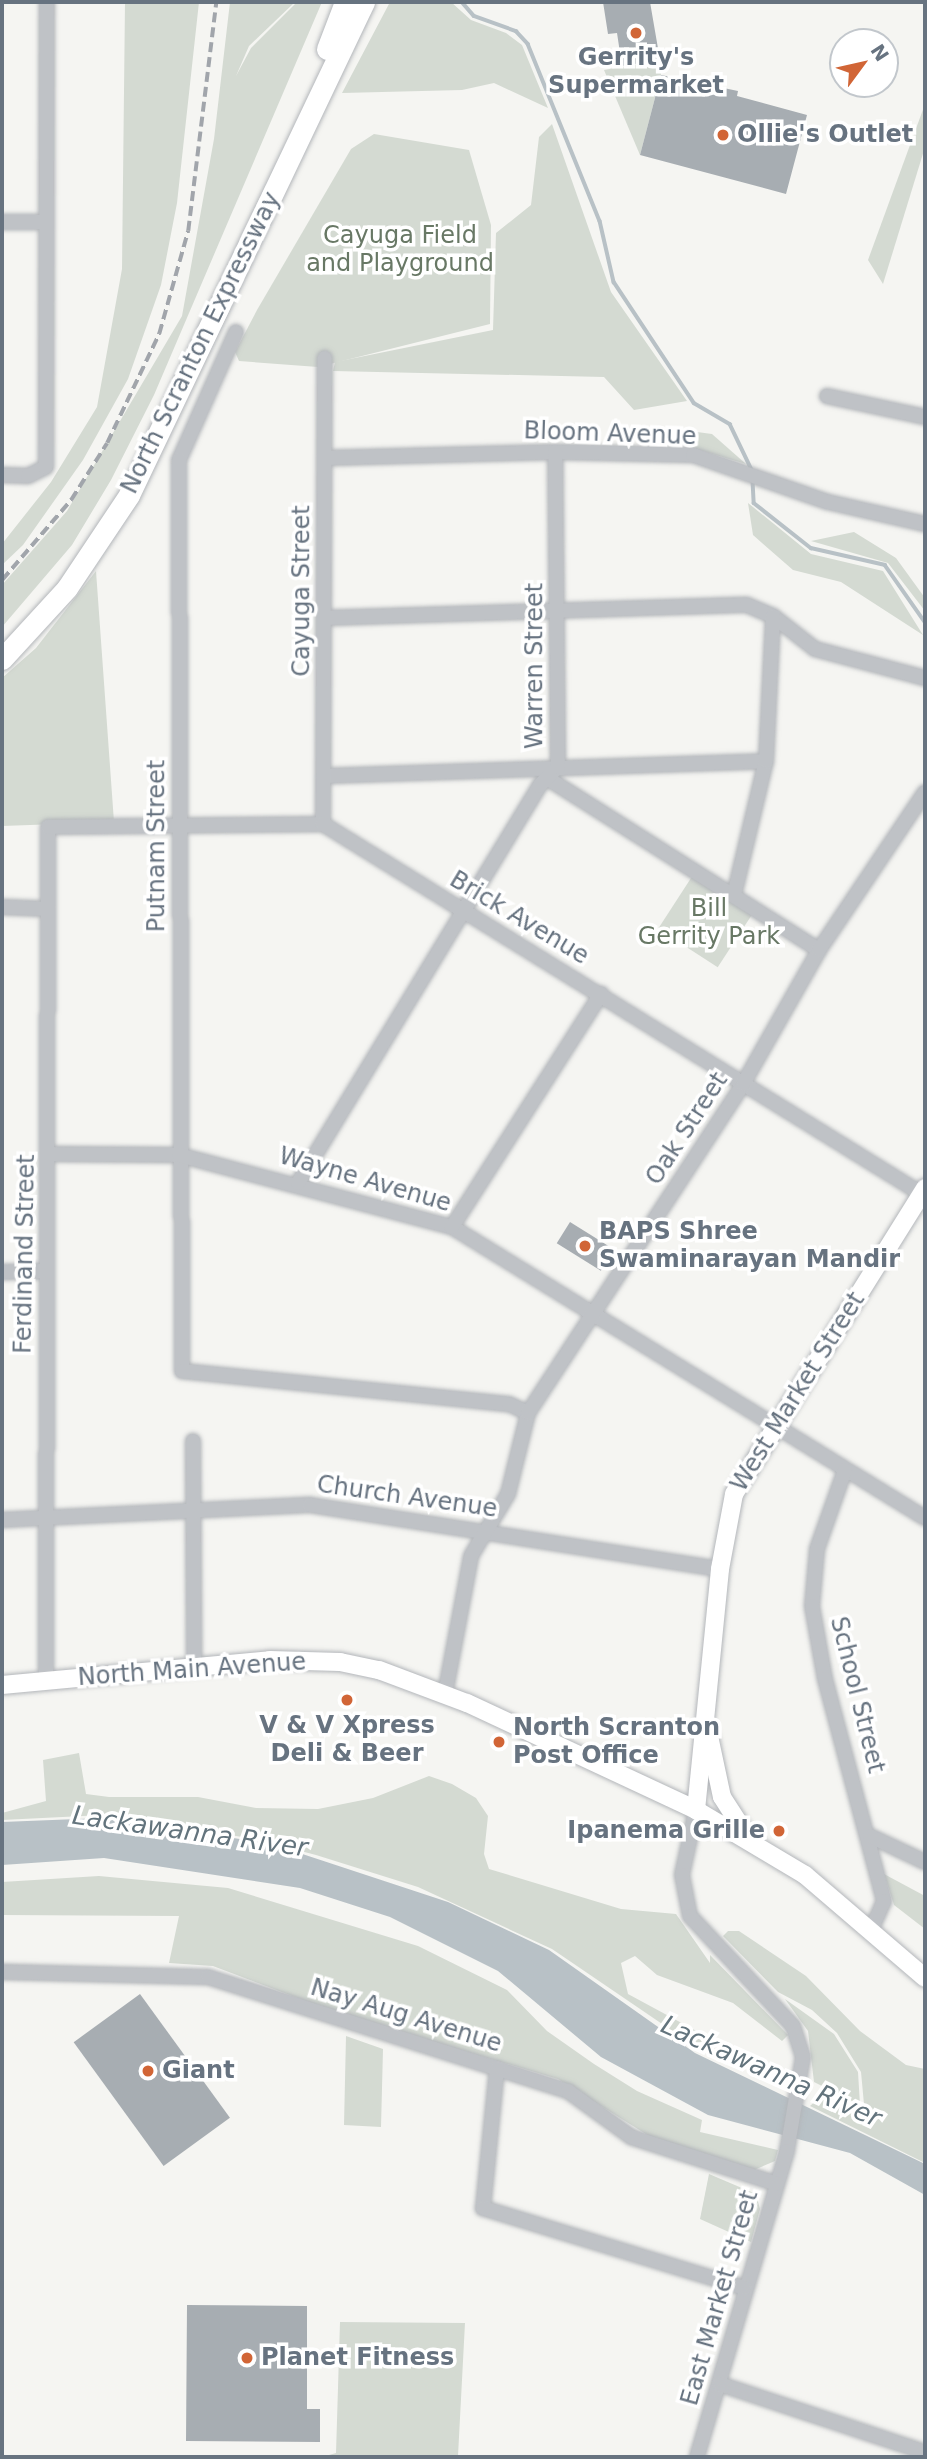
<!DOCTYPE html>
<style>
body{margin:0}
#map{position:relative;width:927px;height:2459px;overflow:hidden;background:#f5f5f2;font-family:"DejaVu Sans",sans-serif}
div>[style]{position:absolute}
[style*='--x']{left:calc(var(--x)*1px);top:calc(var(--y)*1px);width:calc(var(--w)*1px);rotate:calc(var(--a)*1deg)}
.green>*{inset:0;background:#d4dad2;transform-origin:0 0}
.water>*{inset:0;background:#b8c1c6}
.stream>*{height:3.5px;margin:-1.75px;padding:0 1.75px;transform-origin:1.75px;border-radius:1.75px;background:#b8c1c6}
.building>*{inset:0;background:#a7adb2;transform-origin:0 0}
.roads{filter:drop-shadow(0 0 2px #b3b6ba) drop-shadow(0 0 2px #b3b6ba)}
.minor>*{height:14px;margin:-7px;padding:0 7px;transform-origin:7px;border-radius:7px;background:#bfc2c6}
.major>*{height:18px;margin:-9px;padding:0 9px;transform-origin:9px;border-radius:9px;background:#fff}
.highway>*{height:21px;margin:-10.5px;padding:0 10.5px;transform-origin:10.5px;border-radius:10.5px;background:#fff}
.rail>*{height:3.5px;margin-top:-1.75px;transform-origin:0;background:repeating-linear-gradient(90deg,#a1a5ab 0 10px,transparent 0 15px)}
.dots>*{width:19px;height:19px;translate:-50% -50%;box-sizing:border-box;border:4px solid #fff;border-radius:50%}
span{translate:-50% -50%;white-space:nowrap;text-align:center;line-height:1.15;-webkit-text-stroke:7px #fff;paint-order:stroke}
.poi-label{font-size:24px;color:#677380;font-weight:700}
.left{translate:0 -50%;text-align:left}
.right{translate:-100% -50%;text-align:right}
.park-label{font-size:24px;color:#687865}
.street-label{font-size:24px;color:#677380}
.water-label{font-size:26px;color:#63747d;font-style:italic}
.frame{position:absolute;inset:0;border:4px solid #677380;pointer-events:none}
.north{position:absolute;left:829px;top:28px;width:70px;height:70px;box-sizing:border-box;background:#fff;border:2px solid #c2c7cc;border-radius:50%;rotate:57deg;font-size:19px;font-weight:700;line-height:28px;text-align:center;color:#677380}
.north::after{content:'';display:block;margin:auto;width:24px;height:32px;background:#d16536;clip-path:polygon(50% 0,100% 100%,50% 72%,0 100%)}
</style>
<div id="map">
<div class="green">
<i style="clip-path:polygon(125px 2px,199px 2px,177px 203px,161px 285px,128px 379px,83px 460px,23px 545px,2px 565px,2px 544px,51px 482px,97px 407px,122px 269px)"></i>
<i style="clip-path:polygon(230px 2px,295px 2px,249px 46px,236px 76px,251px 48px,297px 2px,322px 2px,154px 395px,111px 480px,72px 545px,2px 627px,2px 585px,67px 511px,182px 316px,214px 139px)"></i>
<i style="clip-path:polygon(390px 2px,451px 2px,471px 20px,506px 33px,522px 45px,548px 108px,494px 83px,462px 90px,342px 93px)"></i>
<i style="clip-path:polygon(660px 60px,661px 75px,640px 155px,604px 70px)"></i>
<i style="clip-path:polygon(925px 104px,925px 147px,883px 284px,868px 260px)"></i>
<i style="clip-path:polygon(552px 124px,611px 292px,687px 401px,634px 410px,604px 377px,333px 371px,335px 362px,493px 330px,496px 233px,531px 205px,539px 137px)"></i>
<i style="clip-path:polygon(374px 134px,469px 150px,491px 225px,490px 324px,318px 367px,239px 361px,235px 352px,257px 310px,351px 149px)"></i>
<i style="clip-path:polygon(697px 432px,712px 434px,746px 464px,659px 438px)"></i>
<i style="clip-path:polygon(748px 503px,811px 554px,883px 571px,923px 635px,841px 582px,793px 570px,753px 535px)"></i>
<i style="clip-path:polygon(854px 532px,896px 558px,925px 598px,925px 611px,888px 563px,811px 541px)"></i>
<i style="clip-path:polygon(96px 571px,114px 822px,2px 826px,2px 678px,36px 648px)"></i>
<i style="left:693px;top:875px;width:71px;height:64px;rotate:33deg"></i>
<i style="clip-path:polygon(79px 1753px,86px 1794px,109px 1797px,198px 1797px,256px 1808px,318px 1809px,373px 1798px,429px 1776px,452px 1784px,476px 1798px,488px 1816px,484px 1854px,489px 1869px,621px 1909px,676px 1914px,710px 1963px,710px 1955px,788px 2035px,782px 2041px,733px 2003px,657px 1975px,635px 1956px,621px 1963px,628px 1994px,702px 2034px,703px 2042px,693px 2045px,552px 1949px,418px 1887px,316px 1855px,255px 1839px,103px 1815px,2px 1820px,2px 1813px,46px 1801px,43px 1760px)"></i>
<i style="clip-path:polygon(884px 1874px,925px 1896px,925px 1929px,894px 1905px)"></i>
<i style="clip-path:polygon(99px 1876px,228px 1888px,418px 1946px,507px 1990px,547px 2031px,594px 2064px,637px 2091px,702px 2120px,700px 2132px,778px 2150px,775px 2161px,754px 2170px,649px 2136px,558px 2079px,343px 2015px,213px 1966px,169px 1963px,179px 1916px,2px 1915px,2px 1882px)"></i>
<i style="clip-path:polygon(728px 1931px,739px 1931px,806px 1976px,860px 2031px,906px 2065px,925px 2069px,925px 2163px,810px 2106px,819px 2098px,865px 2115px,861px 2072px,837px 2033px,812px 2010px,778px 1992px,723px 1936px)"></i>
<i style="clip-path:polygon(785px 1999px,834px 2034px,858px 2072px,860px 2105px,814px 2082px,808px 2031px)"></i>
<i style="clip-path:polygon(346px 2036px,383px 2049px,381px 2127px,344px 2125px)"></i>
<i style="clip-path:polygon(709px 2174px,756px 2194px,760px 2209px,751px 2242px,700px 2219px)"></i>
<i style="clip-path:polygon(340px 2322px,465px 2323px,458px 2456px,322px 2457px,336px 2453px)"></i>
</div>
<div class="water">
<i style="clip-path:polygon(103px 1818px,272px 1844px,448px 1902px,549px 1950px,695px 2053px,925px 2164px,925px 2195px,850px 2153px,708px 2115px,601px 2057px,498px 1971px,390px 1917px,300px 1888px,104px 1858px,2px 1865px,2px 1822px)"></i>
</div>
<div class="stream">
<i style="--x:462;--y:2;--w:18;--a:49"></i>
<i style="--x:474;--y:16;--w:45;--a:19.7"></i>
<i style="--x:516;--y:31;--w:18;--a:47"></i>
<i style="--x:528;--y:44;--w:191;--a:67.9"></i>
<i style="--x:600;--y:221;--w:63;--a:77.1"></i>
<i style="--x:614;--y:282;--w:145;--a:56.5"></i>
<i style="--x:694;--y:403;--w:42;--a:30.3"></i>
<i style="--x:730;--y:424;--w:51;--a:64.4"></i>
<i style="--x:753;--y:481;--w:22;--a:87"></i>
<i style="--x:754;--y:503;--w:73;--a:38.3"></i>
<i style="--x:811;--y:548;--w:76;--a:12.9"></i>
<i style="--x:885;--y:565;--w:70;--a:54.9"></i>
</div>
<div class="building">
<i style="clip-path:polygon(603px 2px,650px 2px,660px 60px,622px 66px,617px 33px,608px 34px)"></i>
<i style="clip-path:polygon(661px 75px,738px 91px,737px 96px,807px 115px,786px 194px,640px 155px)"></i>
<i style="left:570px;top:1222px;width:52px;height:25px;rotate:32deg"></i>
<i style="left:140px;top:1994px;width:153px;height:82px;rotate:54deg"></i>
<i style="clip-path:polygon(187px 2305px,307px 2306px,307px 2409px,320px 2409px,320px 2442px,186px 2441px)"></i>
</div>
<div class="roads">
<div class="minor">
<i style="--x:2;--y:222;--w:42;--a:0"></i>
<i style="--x:236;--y:332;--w:140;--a:114"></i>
<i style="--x:179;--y:460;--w:911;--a:89.81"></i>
<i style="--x:182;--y:1371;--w:329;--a:5.8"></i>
<i style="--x:509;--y:1404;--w:21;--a:25"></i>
<i style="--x:827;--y:396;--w:100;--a:12.1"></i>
<i style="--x:325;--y:458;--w:230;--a:-1.5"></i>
<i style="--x:555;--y:452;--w:138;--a:1.2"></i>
<i style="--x:693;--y:455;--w:143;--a:19.2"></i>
<i style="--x:828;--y:502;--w:99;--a:12.8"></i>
<i style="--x:2;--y:475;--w:26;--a:2"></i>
<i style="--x:28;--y:476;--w:20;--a:-27"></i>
<i style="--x:46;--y:467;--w:465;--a:-89.9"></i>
<i style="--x:324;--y:618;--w:423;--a:-1.8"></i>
<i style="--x:747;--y:605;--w:28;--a:23"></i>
<i style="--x:773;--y:616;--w:53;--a:38.2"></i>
<i style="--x:815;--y:649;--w:114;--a:14.8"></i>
<i style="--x:324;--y:776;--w:442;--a:-1.9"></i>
<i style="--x:547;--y:778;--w:322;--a:32.3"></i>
<i style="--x:323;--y:824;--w:466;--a:-89.8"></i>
<i style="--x:734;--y:895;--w:138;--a:-76.6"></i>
<i style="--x:766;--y:761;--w:145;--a:-87.2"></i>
<i style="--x:2;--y:907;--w:46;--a:2.5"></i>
<i style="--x:49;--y:1154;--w:130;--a:0.4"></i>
<i style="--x:179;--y:1155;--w:282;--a:14.8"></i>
<i style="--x:452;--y:1227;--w:555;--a:31.6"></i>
<i style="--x:298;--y:1183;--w:464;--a:-58.7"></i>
<i style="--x:539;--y:786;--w:27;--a:-45"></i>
<i style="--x:558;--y:767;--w:315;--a:-90.5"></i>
<i style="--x:452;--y:1227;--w:277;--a:-57.4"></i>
<i style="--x:2;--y:1272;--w:44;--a:-1.3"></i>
<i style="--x:193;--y:1441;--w:226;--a:89.7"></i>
<i style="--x:845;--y:1470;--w:84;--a:109.5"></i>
<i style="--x:817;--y:1549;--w:57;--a:95"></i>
<i style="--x:812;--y:1606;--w:74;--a:79.9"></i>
<i style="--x:825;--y:1679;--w:230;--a:75.1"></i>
<i style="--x:884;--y:1901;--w:32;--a:114"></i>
<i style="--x:2;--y:1520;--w:308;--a:-2.8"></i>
<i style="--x:310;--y:1505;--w:415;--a:8.9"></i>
<i style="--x:46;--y:1681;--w:854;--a:-89.87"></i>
<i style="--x:48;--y:827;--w:275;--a:-0.6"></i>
<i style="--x:323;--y:824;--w:708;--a:31.71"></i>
<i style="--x:445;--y:1694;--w:140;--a:-79.3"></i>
<i style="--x:471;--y:1556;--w:72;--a:-59.2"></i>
<i style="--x:508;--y:1494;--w:83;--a:-76.1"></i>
<i style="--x:528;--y:1413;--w:393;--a:-56.8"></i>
<i style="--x:743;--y:1084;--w:154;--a:-60.4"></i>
<i style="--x:819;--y:950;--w:190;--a:-56.1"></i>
<i style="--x:696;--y:1810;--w:66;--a:102.2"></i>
<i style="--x:682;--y:1875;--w:42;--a:79"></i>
<i style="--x:690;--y:1916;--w:151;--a:46.9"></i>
<i style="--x:793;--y:2026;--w:33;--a:72"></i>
<i style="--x:803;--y:2057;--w:95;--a:99.7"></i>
<i style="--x:787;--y:2151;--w:319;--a:106.4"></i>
<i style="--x:870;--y:1836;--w:61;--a:25.3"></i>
<i style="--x:2;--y:1972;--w:206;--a:1.4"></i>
<i style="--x:208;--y:1977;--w:378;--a:17.6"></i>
<i style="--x:568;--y:2091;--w:78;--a:36.1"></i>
<i style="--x:631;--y:2137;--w:153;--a:17.8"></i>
<i style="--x:497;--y:2068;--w:141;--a:95.7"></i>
<i style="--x:483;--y:2208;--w:273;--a:17"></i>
<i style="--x:720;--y:2384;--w:216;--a:18.4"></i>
</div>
<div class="major">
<i style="--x:2;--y:1685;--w:269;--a:-5.3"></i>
<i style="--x:270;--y:1660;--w:70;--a:1.6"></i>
<i style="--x:340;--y:1662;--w:40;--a:12"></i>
<i style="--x:379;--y:1670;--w:94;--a:20.6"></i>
<i style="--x:467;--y:1703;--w:253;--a:25"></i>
<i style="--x:696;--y:1810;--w:127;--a:30.8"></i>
<i style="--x:805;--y:1875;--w:158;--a:40.6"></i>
<i style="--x:709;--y:1736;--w:62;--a:78"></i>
<i style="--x:722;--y:1797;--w:46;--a:57.3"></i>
<i style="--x:696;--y:1810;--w:242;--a:-84.3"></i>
<i style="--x:720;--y:1569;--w:76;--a:-79.4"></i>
<i style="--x:734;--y:1494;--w:361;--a:-58"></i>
</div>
<div class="highway">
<i style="--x:327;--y:49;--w:50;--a:-69"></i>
<i style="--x:2;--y:659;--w:96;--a:-47.5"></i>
<i style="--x:67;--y:588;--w:112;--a:-56.3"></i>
<i style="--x:129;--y:495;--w:546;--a:-64.51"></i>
</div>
</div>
<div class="rail">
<i style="--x:2;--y:580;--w:106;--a:-49.2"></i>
<i style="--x:71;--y:500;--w:67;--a:-57.7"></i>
<i style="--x:107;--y:443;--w:121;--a:-64.5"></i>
<i style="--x:159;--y:334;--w:107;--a:-74.3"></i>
<i style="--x:188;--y:231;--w:231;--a:-83"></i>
</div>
<div class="dots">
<i style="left:636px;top:33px;background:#d16536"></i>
<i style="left:723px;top:135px;background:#d16536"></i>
<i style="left:585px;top:1246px;background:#d16536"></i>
<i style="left:347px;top:1700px;background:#d16536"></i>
<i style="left:499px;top:1742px;background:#d16536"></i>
<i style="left:779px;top:1831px;background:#d16536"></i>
<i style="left:148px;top:2071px;background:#d16536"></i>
<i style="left:247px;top:2358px;background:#d16536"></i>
</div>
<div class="poi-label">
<span style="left:636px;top:72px">Gerrity's<br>Supermarket</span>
<span class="left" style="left:737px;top:135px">Ollie's Outlet</span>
<span class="left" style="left:599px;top:1246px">BAPS Shree<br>Swaminarayan Mandir</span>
<span style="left:347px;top:1740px">V &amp; V Xpress<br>Deli &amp; Beer</span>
<span class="left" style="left:513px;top:1742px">North Scranton<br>Post Office</span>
<span class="right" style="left:765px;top:1831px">Ipanema Grille</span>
<span class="left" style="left:162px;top:2071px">Giant</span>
<span class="left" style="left:261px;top:2358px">Planet Fitness</span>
</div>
<div class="park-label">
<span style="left:400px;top:250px">Cayuga Field<br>and Playground</span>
<span style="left:709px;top:923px">Bill<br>Gerrity Park</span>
</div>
<div class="street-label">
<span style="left:201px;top:343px;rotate:-64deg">North Scranton Expressway</span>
<span style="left:610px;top:434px;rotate:2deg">Bloom Avenue</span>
<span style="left:302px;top:591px;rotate:-90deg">Cayuga Street</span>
<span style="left:535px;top:666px;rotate:-90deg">Warren Street</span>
<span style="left:157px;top:846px;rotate:-90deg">Putnam Street</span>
<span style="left:519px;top:918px;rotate:31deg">Brick Avenue</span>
<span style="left:687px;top:1129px;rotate:-57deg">Oak Street</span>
<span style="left:365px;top:1180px;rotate:16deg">Wayne Avenue</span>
<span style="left:25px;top:1254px;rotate:-89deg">Ferdinand Street</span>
<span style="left:798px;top:1392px;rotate:-58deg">West Market Street</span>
<span style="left:407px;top:1497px;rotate:8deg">Church Avenue</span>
<span style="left:192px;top:1670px;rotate:-4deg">North Main Avenue</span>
<span style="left:857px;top:1695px;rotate:76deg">School Street</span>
<span style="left:406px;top:2016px;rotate:17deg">Nay Aug Avenue</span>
<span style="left:720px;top:2298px;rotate:-74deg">East Market Street</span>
</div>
<div class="water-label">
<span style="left:190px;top:1832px;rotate:8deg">Lackawanna River</span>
<span style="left:771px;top:2072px;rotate:24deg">Lackawanna River</span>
</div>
<div class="frame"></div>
<div class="north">N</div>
</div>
